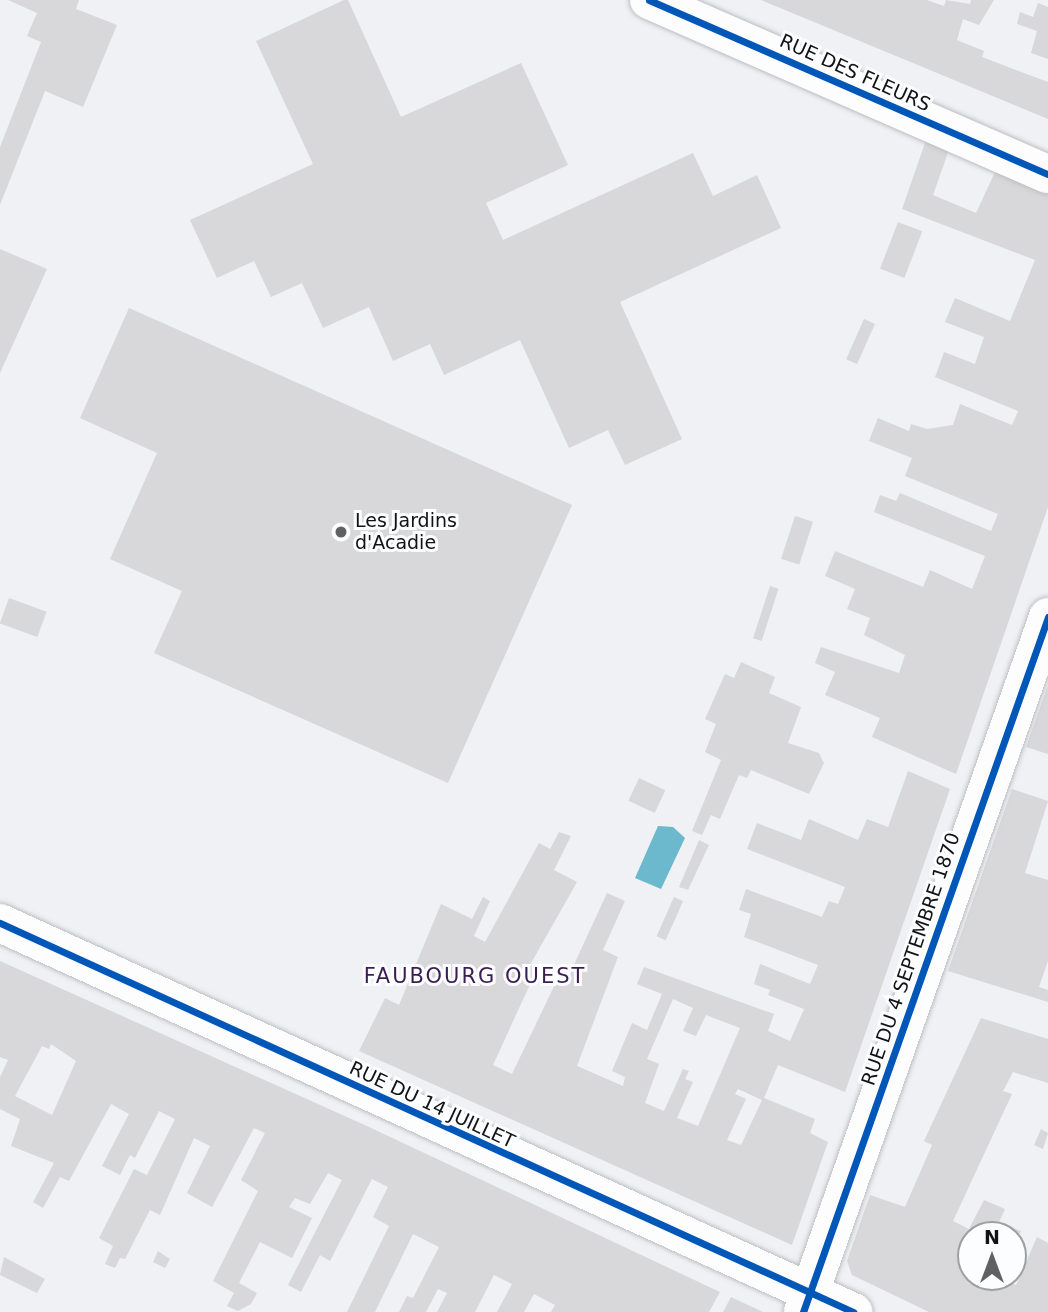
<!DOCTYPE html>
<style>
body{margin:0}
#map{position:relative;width:1048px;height:1312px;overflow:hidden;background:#eff1f5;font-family:"DejaVu Sans",sans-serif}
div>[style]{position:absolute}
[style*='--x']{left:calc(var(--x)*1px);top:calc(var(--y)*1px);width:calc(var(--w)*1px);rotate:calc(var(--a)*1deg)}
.water>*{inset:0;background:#6cb8cc}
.building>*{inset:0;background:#d8d7d9;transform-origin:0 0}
.roads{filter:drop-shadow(0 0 2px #bdbec2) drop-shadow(0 0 2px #bdbec2)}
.minor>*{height:38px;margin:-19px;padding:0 19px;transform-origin:19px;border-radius:19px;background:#fdfdfe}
.cycleway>*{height:7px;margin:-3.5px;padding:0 3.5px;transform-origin:3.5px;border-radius:3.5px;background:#0057b8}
.dots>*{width:19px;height:19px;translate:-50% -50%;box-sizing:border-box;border:4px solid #fcfdfe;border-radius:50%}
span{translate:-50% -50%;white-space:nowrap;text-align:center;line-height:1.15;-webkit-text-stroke:6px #fcfdfe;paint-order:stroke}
.street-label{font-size:19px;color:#111315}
.poi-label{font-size:19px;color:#111315}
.left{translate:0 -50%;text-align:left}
.neighbourhood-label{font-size:21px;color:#3b1d55;letter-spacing:2px}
.north{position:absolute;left:957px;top:1221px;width:70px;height:70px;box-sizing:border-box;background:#fcfdfe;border:2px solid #9e9fa1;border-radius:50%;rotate:0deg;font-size:19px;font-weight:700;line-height:28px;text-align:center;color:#111315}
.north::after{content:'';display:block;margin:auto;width:24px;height:32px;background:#5f6163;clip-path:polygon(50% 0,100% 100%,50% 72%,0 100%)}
</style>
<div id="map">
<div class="water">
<i style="clip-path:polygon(658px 826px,673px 827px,685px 838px,661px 889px,635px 878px)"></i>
</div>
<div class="building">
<i style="clip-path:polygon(8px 0,79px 0,76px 9px,117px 25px,83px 107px,45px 91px,0 205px,0 147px,41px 42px,27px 36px,37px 13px)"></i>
<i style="clip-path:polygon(344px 0,348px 0,401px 117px,521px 63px,568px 165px,486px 203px,503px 240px,693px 153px,713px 196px,757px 175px,781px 228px,620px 302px,682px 439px,625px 465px,608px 430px,569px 448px,520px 340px,444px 375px,430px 344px,393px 361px,369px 307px,323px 328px,302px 283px,271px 297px,254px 261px,217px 278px,190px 220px,313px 164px,256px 41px)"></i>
<i style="clip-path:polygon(761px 0,927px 0,944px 6px,946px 0,970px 4px,971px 0,994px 0,979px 25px,963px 19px,957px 40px,984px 51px,982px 57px,1048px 82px,1048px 119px)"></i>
<i style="clip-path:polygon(1038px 3px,1048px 7px,1048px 59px,1031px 53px,1037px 31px,1017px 24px,1020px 12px,1033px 17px)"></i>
<i style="clip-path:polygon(926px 140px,949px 150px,933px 195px,976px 213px,996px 170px,1048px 192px,1048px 507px,956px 774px,872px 737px,880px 718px,825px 695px,835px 672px,815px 663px,821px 647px,899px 673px,905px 655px,864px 635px,870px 618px,847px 609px,855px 589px,825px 576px,835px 551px,923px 587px,930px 570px,972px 589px,985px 556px,874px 512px,880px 495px,896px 501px,900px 493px,991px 531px,998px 514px,905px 476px,912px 458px,869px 441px,878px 418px,909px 431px,911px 424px,927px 429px,953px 425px,960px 404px,1012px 425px,1018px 411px,935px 377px,944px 352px,975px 364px,984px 337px,945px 322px,955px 298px,1010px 321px,1035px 260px,902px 209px)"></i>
<i style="left:898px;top:222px;width:26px;height:50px;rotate:21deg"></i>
<i style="clip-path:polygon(0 249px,47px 269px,0 373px)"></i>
<i style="clip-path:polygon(129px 308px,572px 505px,448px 783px,154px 653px,182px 591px,110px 559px,157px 453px,80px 418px)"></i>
<i style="left:864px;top:319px;width:12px;height:44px;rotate:24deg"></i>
<i style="left:795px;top:516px;width:19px;height:45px;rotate:18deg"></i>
<i style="left:770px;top:586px;width:9px;height:55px;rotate:18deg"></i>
<i style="left:9px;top:598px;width:40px;height:27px;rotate:20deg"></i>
<i style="clip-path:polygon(741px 662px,775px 677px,769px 693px,801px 707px,788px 743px,819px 753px,824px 763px,809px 794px,751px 770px,747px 778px,739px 775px,720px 819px,711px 815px,702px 835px,692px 831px,721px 760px,705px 752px,716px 724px,705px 719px,725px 674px,734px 678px)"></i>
<i style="clip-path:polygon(1048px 685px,1048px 754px,1026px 747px)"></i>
<i style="clip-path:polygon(evenodd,908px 771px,950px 789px,845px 1092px,778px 1065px,764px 1098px,815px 1119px,810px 1133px,828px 1142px,792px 1245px,359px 1051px,385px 998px,399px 1005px,441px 904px,472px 919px,483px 897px,490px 901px,474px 936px,485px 942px,539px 843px,550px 849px,559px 832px,571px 836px,554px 870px,577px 882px,530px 965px,537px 969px,493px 1065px,512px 1074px,558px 978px,566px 982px,607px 893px,625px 901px,603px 950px,618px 957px,577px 1066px,623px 1086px,625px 1077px,612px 1071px,632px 1023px,647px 1030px,662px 994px,637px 984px,644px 967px,774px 1014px,768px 1031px,790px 1041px,804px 1009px,768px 995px,770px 990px,754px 984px,760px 964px,810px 984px,818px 965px,744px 937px,751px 914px,739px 910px,746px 889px,822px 917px,829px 901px,838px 904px,845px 887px,747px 849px,757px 823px,801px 840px,809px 819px,858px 840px,867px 819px,888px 827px,908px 771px,673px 999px,693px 1008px,683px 1031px,696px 1036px,706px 1015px,740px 1028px,698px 1126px,677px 1118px,693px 1082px,685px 1079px,689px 1071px,683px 1069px,664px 1111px,645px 1103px,659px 1064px,647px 1059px,673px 999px,908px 771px,738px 1089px,762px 1100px,741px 1145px,727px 1140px,746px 1099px,735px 1094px,738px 1089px)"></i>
<i style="left:639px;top:778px;width:29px;height:25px;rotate:25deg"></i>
<i style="clip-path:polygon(1012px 789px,1048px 801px,1025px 873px,1048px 880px,1048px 961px,1039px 987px,1048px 990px,1048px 1002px,948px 971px)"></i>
<i style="clip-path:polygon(699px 840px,709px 845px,688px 890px,679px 887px)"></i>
<i style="left:674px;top:897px;width:10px;height:43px;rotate:24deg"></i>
<i style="clip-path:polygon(evenodd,0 961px,369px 1127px,720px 1292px,709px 1312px,551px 1312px,555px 1305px,534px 1294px,524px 1312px,497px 1312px,512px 1284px,494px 1275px,475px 1312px,437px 1312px,447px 1293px,438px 1289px,426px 1312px,399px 1312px,407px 1296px,413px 1298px,439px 1247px,413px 1234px,375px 1312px,347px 1312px,389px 1226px,373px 1217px,388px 1187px,372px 1179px,330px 1261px,320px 1255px,301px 1292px,288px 1285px,342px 1180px,328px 1173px,310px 1204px,295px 1198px,289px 1207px,312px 1218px,292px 1258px,260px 1242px,239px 1283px,257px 1293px,251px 1304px,238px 1311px,227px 1306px,234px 1293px,213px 1281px,258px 1191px,241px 1180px,265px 1133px,254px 1128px,212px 1207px,187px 1193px,210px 1146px,194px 1138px,160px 1215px,150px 1210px,125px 1259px,120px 1258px,115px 1268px,105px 1264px,113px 1246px,99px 1238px,134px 1169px,147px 1175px,175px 1119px,159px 1111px,135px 1158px,130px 1155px,120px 1175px,102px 1166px,129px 1114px,111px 1104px,69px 1181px,60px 1177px,43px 1208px,33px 1202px,54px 1163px,11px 1146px,20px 1119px,0 1109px,0 1077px,8px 1060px,0 1057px,0 961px,51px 1044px,76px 1061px,52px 1115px,15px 1096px,42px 1046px,49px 1049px,51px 1044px)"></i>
<i style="clip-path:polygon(981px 1018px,1048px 1039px,1048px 1083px,1013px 1072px,1003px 1091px,1012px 1094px,953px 1221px,969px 1229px,984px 1200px,1005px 1209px,999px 1222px,1021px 1231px,1013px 1249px,1013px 1235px,971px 1235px,971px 1277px,1000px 1277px,1016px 1285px,1037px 1237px,1048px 1243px,1048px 1312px,929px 1312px,852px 1275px,847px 1261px,870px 1195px,905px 1207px,932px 1145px,924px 1141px)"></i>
<i style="clip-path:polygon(1041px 1129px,1048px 1133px,1043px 1149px,1034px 1145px)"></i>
<i style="clip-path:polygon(158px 1251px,170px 1259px,165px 1268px,153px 1262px)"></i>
<i style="clip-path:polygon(4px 1257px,45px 1279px,37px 1293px,0 1275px)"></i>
<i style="clip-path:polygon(731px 1297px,763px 1312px,723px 1312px)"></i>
</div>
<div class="roads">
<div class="minor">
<i style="--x:649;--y:0;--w:435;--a:23.6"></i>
<i style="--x:0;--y:923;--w:938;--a:24.51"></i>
<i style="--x:803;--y:1312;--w:737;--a:-70.58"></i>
</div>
</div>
<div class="cycleway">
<i style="--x:649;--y:0;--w:435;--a:23.6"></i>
<i style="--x:0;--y:923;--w:938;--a:24.51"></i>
<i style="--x:803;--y:1312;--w:737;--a:-70.58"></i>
</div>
<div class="dots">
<i style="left:341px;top:532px;background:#5f6163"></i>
</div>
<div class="street-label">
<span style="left:855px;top:73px;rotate:24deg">RUE DES FLEURS</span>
<span style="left:911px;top:959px;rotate:-71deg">RUE DU 4 SEPTEMBRE 1870</span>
<span style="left:432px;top:1105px;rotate:25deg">RUE DU 14 JUILLET</span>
</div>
<div class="poi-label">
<span class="left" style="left:355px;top:532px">Les Jardins<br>d'Acadie</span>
</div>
<div class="neighbourhood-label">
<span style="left:475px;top:976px">FAUBOURG OUEST</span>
</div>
<div class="north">N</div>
</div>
